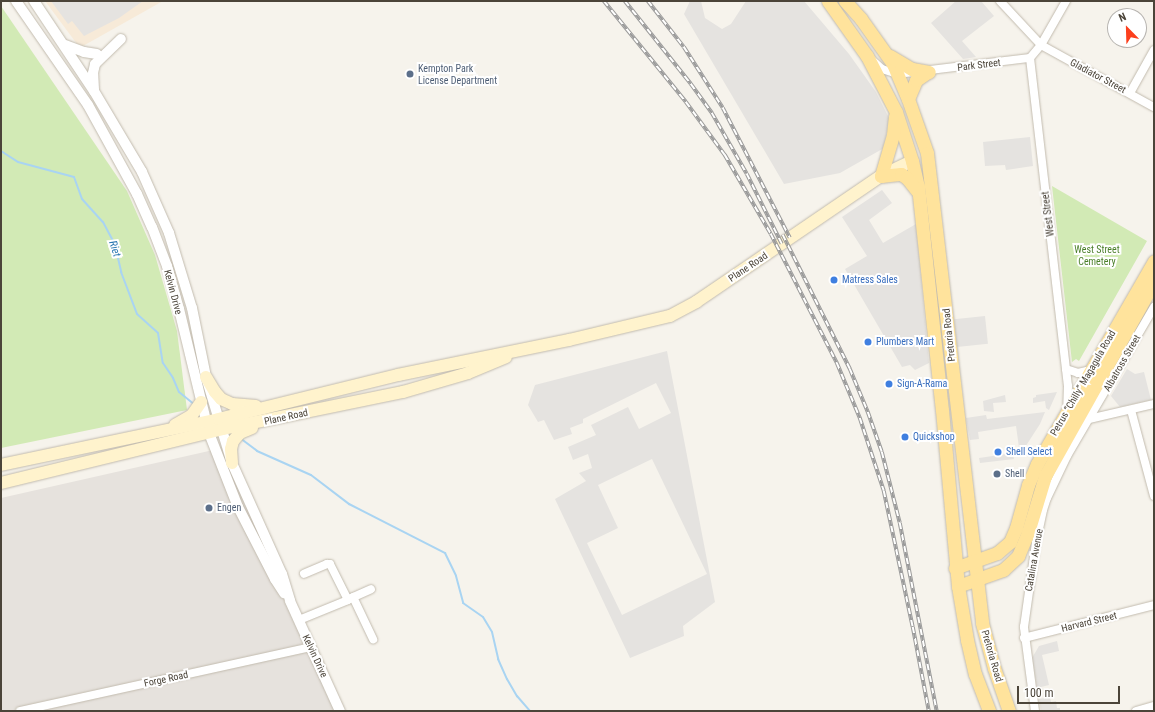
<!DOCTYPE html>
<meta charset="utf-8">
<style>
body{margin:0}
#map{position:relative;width:1155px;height:712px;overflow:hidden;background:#f6f3ec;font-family:"Roboto Condensed",sans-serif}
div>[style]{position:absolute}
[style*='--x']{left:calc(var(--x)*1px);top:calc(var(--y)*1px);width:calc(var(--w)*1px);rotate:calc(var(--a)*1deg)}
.commercial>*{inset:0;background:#f7ead8}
.industrial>*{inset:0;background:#e6e2dd}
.green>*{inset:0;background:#d2eab5}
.parking>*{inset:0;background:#e5e3e0;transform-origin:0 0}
.stream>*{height:2px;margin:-1px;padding:0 1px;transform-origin:1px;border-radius:1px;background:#a9d4f2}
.roads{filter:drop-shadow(0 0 1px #c2bbae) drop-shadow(0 0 1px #c2bbae)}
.minor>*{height:8px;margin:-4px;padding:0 4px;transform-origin:4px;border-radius:4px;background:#fff}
.tertiary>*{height:10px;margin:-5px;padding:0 5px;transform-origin:5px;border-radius:5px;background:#fff}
.secondary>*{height:12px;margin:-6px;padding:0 6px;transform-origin:6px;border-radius:6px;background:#fff3cd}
.primary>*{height:13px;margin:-6.5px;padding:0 6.5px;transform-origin:6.5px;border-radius:6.5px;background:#ffe39c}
.rail>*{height:3.5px;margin-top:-1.75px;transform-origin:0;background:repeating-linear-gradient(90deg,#fff 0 6px,#9a9a9a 0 12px);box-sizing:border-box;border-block:1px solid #9a9a9a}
.dots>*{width:11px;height:11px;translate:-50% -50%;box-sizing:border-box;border:2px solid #fff;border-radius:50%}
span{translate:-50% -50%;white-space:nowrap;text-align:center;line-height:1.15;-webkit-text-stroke:4px #fff;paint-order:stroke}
.street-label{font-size:10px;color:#4b4439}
.service-label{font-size:10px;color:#4e5e75}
.left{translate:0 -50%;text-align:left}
.park-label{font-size:10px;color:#4a7f2a}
.shop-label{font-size:10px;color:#366cbe}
.water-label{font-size:11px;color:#2e7ab2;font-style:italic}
.frame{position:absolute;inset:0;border:2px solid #4b4439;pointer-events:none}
.north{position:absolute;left:1107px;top:8px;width:40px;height:40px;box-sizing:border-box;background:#fff;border:1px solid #b7b4b0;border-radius:50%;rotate:337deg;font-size:11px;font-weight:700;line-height:16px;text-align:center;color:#4b4439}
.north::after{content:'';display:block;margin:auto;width:14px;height:18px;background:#fc3f1d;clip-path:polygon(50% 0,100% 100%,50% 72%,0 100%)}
.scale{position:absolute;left:1017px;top:686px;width:103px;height:18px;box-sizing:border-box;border:2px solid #4b4439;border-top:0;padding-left:5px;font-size:12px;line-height:14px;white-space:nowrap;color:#4b4439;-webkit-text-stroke:3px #fff;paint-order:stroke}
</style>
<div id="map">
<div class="commercial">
<i style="clip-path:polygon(45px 1px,163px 1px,83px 46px,77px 44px)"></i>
</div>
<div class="industrial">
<i style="clip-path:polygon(231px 446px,336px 711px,1px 711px,1px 498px)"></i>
</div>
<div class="green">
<i style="clip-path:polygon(1px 6px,127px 191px,155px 255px,177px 331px,187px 410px,1px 448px)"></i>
<i style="clip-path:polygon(1052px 186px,1147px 241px,1079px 361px,1076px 359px,1072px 362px)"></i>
</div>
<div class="parking">
<i style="clip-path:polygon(51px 1px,143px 1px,119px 18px,84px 36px,72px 21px,68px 24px)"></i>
<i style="clip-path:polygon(690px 1px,701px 1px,705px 18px,722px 29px,731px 24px,746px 1px,804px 1px,849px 54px,876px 92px,889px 118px,884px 148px,840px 173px,784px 184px,684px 14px)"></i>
<i style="clip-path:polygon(956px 1px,981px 1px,994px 16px,962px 41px,976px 57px,963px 59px,931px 23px)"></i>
<i style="clip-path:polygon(1030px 137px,1033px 166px,1006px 170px,1005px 165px,985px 166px,983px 142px)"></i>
<i style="clip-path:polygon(882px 190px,892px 203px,869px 220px,883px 243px,916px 224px,929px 363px,915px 370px,910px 365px,902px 367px,845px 269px,867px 256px,842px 217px)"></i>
<i style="left:985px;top:316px;width:28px;height:31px;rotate:84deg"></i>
<i style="clip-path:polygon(evenodd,667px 351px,715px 602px,683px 626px,684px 636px,630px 658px,555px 499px,586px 481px,579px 473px,592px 468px,588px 454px,573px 460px,568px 447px,596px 435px,591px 425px,628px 407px,639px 429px,671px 413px,656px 383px,583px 419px,583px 423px,570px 428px,572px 434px,554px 440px,544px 420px,538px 422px,528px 405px,535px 385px,667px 351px,652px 459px,707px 574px,622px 615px,587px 543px,618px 528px,598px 485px,652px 459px)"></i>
<i style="clip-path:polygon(1127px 369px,1135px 374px,1144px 372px,1151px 400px,1120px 407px,1111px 396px)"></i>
<i style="clip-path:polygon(1057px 392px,1049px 410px,1046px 408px,1045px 401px,1033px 403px,1033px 398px,1036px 397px,1036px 395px)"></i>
<i style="clip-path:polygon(1005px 395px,1006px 402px,993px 403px,994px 412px,984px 411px,983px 401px)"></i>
<i style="clip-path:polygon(1045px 412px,1040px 424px,1020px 455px,1016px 426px,978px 432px,979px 439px,970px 440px,966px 418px,986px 415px,987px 419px)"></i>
<i style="clip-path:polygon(1013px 453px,1014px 459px,980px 463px,979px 458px)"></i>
<i style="clip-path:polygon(1057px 641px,1059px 651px,1042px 655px,1049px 685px,1037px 688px,1032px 658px,1039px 646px)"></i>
<i style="clip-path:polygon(1050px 697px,1051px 702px,1056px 701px,1057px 708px,1060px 708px,1060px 711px,1041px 711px,1039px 699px)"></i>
</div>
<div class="stream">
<i style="--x:1;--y:151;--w:20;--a:33"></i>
<i style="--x:18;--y:162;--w:58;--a:15"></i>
<i style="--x:74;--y:177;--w:23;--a:70"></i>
<i style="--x:82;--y:199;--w:31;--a:48"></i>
<i style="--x:103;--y:222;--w:26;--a:62"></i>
<i style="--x:115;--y:245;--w:28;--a:77"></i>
<i style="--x:121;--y:272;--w:45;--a:69.1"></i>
<i style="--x:137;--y:314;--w:28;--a:42"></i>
<i style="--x:158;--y:333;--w:30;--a:81"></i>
<i style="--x:163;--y:363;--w:18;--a:56"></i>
<i style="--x:173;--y:378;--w:15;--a:67"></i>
<i style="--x:179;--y:392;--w:21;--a:39"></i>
<i style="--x:240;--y:438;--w:21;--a:37"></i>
<i style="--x:257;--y:451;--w:59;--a:24"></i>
<i style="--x:311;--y:475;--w:48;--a:37.3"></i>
<i style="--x:349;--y:504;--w:108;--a:27"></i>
<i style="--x:445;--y:553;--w:25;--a:64"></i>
<i style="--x:456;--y:576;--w:28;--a:75"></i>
<i style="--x:463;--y:603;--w:24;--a:35"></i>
<i style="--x:483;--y:617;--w:17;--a:59"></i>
<i style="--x:492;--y:632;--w:28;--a:77"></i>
<i style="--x:498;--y:659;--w:22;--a:66"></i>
<i style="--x:507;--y:679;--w:20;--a:60"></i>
<i style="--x:517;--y:696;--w:20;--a:49"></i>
</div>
<div class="roads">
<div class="minor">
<i style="--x:1000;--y:1;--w:60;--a:47"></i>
<i style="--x:1041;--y:45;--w:129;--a:28.8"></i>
<i style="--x:1030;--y:58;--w:330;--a:83.4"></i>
<i style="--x:1068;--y:386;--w:23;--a:92"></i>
<i style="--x:872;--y:60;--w:13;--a:42"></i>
<i style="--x:882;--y:69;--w:16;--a:18"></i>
<i style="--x:897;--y:74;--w:134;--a:-6.9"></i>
<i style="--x:1030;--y:58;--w:17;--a:-50"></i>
<i style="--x:1041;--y:45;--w:51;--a:-60.4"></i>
<i style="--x:1130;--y:93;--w:49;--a:-60.8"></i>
<i style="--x:1066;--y:369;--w:13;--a:18"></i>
<i style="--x:1078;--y:373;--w:9;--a:-13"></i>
<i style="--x:1087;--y:371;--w:5;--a:-22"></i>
<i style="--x:1131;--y:410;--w:89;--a:75"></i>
<i style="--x:1089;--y:419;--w:67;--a:-13"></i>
<i style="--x:353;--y:597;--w:47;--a:64.5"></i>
<i style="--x:349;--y:599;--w:24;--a:-24"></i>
<i style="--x:299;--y:620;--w:53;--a:-22.2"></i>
<i style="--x:348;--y:600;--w:40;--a:-116.6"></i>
<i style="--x:330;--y:564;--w:3;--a:180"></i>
<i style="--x:327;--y:564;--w:25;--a:157"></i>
<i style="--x:1024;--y:638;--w:134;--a:-14.2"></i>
<i style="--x:20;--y:711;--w:298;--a:-12.4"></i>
<i style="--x:1035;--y:711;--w:85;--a:-97.5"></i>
<i style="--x:1024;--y:627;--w:85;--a:-81.9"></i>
<i style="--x:1036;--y:543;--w:34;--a:-78"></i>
<i style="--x:1043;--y:510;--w:13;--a:-72"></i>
<i style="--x:1047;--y:498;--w:47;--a:-64.5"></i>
<i style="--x:1067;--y:456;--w:173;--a:-59.7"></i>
<i style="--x:1136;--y:711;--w:19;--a:-16"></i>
</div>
<div class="tertiary">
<i style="--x:16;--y:1;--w:126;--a:55.3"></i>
<i style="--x:88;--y:105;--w:102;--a:61.2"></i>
<i style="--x:137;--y:194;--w:36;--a:66"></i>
<i style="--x:152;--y:227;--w:42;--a:69"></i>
<i style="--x:167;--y:266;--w:45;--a:74.4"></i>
<i style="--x:179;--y:309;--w:128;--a:76.4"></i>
<i style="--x:209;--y:433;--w:79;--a:68.6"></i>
<i style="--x:238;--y:507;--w:81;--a:62.8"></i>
<i style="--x:275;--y:579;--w:17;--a:57"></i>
<i style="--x:34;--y:1;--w:108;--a:56.3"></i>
<i style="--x:94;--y:91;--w:94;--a:59.3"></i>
<i style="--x:142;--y:172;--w:67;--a:66.1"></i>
<i style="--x:169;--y:233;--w:78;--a:73"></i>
<i style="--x:192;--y:308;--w:70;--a:78.5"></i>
<i style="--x:206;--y:377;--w:90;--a:73.2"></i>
<i style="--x:232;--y:463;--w:122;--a:65.8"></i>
<i style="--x:282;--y:574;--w:28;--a:73"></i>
<i style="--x:290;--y:601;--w:121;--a:65.6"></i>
<i style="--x:65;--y:45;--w:20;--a:20"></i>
<i style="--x:84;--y:52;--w:13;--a:9"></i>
<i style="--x:94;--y:90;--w:17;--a:-93"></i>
<i style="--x:93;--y:73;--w:9;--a:-77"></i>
<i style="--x:95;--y:64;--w:36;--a:-44"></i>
</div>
<div class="secondary">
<i style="--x:206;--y:377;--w:17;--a:59"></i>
<i style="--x:215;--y:392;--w:9;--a:49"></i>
<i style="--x:221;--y:399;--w:12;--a:24"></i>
<i style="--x:232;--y:404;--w:24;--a:5"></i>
<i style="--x:175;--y:425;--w:20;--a:-30"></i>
<i style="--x:192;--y:415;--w:16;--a:-55"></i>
<i style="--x:232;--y:463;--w:14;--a:-94"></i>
<i style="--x:231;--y:449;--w:8;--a:-76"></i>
<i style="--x:233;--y:441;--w:11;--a:-49"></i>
<i style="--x:240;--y:433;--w:13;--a:-23"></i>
<i style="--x:1;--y:465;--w:223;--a:-11.9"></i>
<i style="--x:219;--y:419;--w:184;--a:-13.8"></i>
<i style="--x:398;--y:375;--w:175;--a:-11.6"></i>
<i style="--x:569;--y:340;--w:104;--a:-13.4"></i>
<i style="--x:670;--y:316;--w:30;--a:-28"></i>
<i style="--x:696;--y:302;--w:224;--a:-34.3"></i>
<i style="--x:881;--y:176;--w:34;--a:-26"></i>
<i style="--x:1;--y:483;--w:228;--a:-13.7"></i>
<i style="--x:222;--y:429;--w:185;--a:-11.6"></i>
<i style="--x:403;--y:392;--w:68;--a:-16.3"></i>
<i style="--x:468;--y:373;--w:41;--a:-22.8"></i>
</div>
<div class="primary">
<i style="--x:828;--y:1;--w:67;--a:54.7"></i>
<i style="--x:867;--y:56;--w:63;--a:62.6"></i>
<i style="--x:896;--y:112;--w:52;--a:71.9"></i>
<i style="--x:912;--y:161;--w:26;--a:77"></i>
<i style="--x:918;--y:186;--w:225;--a:83.9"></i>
<i style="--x:942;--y:410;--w:177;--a:84.8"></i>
<i style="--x:958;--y:586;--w:55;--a:80.5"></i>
<i style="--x:967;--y:640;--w:35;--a:77"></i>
<i style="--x:975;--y:674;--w:40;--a:69"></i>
<i style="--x:845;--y:1;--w:24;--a:48"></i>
<i style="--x:861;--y:19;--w:55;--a:54.6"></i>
<i style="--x:893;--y:64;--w:38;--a:67"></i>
<i style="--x:908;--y:99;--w:57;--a:70.6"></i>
<i style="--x:927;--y:153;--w:473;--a:83.3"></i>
<i style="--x:982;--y:623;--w:47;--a:75.1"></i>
<i style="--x:994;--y:668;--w:46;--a:70.8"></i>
<i style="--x:890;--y:56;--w:26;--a:31"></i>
<i style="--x:912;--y:69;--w:17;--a:10"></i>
<i style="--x:908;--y:99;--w:21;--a:-67"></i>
<i style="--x:916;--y:80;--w:14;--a:-34"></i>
<i style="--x:881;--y:176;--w:43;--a:-73.7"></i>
<i style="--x:893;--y:135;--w:19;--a:-84"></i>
<i style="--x:881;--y:176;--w:20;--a:-6"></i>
<i style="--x:901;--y:174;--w:7;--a:34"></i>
<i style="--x:907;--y:178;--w:16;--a:52"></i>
<i style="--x:955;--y:568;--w:45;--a:-19.7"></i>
<i style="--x:997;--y:553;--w:17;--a:-40"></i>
<i style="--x:1010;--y:542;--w:15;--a:-67"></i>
<i style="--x:1016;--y:528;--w:45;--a:-74.4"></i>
<i style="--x:1028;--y:485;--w:23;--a:-67"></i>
<i style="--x:1037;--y:464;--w:234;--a:-60"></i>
<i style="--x:958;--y:586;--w:48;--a:-19.6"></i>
<i style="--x:1003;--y:570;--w:21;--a:-43"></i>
<i style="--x:1018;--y:556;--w:26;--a:-67"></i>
<i style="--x:1028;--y:532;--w:59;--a:-73.1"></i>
<i style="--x:1045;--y:476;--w:223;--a:-60.7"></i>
</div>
</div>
<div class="rail">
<i style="--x:604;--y:1;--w:130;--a:50.9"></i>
<i style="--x:686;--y:102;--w:66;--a:53.7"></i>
<i style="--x:725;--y:155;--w:91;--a:59.8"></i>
<i style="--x:771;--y:234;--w:145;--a:62.9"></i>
<i style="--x:837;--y:363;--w:60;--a:67.3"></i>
<i style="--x:860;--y:418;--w:77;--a:71.8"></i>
<i style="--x:884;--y:491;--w:139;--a:78"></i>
<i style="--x:913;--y:627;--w:86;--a:79.2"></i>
<i style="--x:625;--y:1;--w:106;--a:51.5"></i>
<i style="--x:691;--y:84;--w:36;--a:54"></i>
<i style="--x:712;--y:113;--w:70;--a:60.2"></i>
<i style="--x:747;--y:174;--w:78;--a:63.4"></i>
<i style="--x:648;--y:1;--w:58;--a:52"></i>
<i style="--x:684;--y:47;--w:72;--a:57.4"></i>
<i style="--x:723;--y:108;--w:146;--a:62.7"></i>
<i style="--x:783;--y:235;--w:150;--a:63.4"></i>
<i style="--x:850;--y:369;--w:47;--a:67.3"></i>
<i style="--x:868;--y:412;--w:42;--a:70.7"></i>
<i style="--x:882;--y:452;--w:73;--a:75.8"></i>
<i style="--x:900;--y:523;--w:192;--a:78.9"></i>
</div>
<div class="dots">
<i style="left:410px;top:74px;background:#5c6f8a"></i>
<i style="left:834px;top:280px;background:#3f7fe0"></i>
<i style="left:868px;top:342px;background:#3f7fe0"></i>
<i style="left:889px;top:384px;background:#3f7fe0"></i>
<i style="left:905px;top:437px;background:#3f7fe0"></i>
<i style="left:998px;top:452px;background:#3f7fe0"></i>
<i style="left:997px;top:474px;background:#5c6f8a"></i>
<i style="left:209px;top:508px;background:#5c6f8a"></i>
</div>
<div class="street-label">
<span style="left:979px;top:65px;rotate:-7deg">Park Street</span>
<span style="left:1098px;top:76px;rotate:28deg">Gladiator Street</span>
<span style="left:1048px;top:214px;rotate:-97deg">West Street</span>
<span style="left:748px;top:267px;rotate:-34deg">Plane Road</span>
<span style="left:173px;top:292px;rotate:75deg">Kelvin Drive</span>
<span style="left:949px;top:335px;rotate:-96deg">Pretoria Road</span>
<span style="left:1122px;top:363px;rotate:-60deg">Albatross Street</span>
<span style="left:1083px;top:383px;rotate:-60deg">Petrus “Chilly” Magagula Road</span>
<span style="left:286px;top:417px;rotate:-12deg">Plane Road</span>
<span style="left:1034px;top:560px;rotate:-80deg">Catalina Avenue</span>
<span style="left:1089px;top:622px;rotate:-14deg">Harvard Street</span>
<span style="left:315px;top:656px;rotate:65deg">Kelvin Drive</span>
<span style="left:992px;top:656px;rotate:74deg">Pretoria Road</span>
<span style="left:166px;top:679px;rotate:-12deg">Forge Road</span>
</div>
<div class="service-label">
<span class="left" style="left:418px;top:74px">Kempton Park<br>License Department</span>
<span class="left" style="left:1005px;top:474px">Shell</span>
<span class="left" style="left:217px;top:508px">Engen</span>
</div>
<div class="park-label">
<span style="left:1097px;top:255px">West Street<br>Cemetery</span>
</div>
<div class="shop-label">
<span class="left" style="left:842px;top:280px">Matress Sales</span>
<span class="left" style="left:876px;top:342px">Plumbers Mart</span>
<span class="left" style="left:897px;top:384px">Sign-A-Rama</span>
<span class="left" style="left:913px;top:437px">Quickshop</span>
<span class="left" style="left:1006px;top:452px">Shell Select</span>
</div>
<div class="water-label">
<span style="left:114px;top:249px;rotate:72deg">Riet</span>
</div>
<div class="frame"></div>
<div class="north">N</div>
<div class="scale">100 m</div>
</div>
